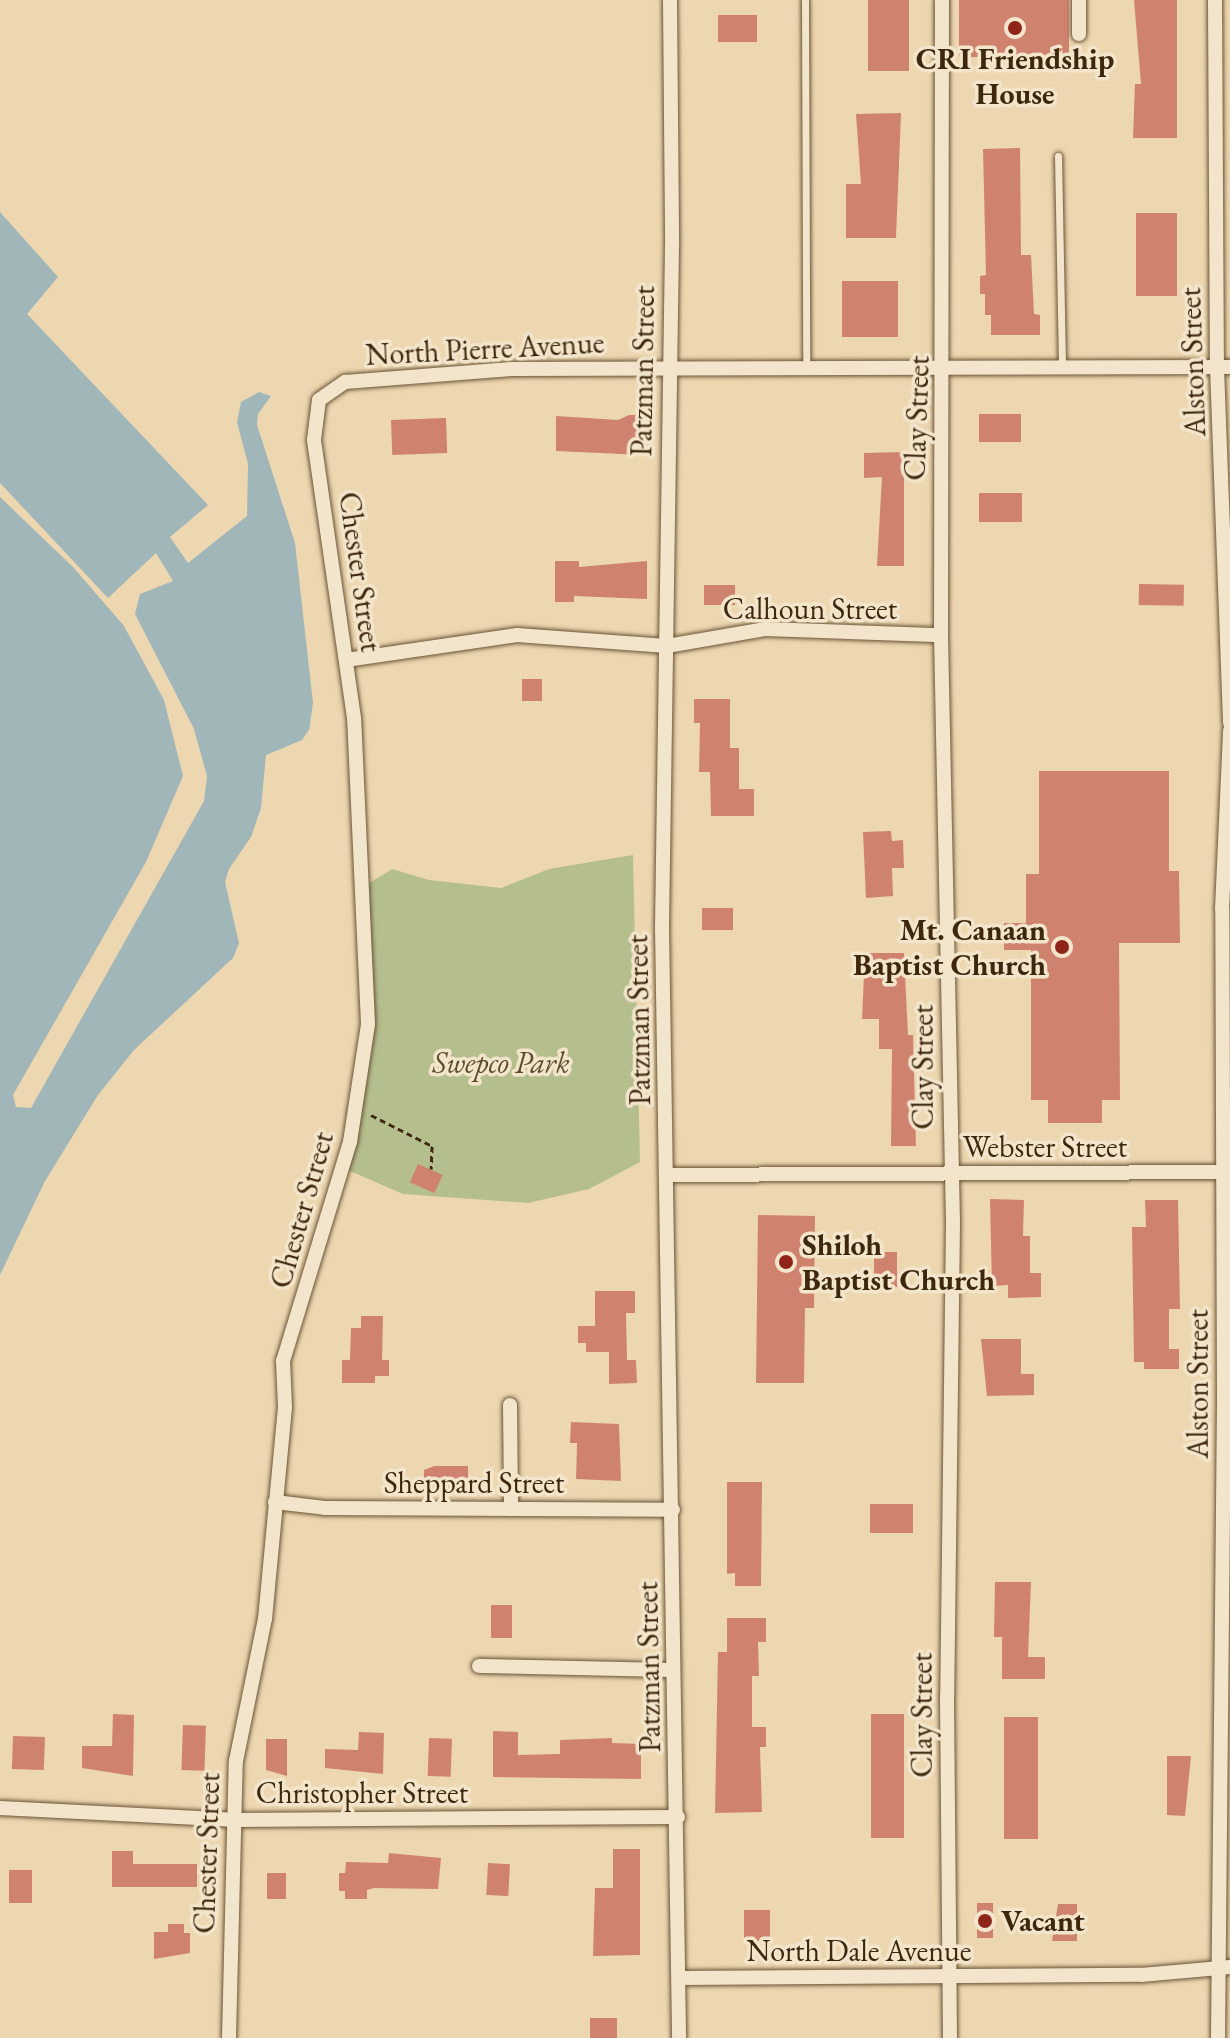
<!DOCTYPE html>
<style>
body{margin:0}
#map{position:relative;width:1230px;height:2038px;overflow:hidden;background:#edd7b0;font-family:"EB Garamond",serif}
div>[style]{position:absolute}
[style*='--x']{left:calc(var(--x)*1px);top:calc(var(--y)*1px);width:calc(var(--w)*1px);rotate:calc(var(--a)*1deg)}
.green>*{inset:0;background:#b5bf8e}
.water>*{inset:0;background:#a0b6b8}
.building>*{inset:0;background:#cf836f;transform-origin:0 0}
.path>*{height:3px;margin-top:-1.5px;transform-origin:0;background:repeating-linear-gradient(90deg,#3d280d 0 6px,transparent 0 10px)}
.roads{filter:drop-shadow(0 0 2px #695436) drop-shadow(0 0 2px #695436)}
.service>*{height:7px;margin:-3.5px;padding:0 3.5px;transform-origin:3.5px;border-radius:3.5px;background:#f3e5cc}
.minor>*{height:14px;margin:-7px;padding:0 7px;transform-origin:7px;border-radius:7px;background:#f3e5cc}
.dots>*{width:22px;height:22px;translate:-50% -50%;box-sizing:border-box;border:4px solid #f3e5cc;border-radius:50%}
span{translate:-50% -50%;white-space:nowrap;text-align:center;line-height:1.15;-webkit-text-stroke:7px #f3e5cc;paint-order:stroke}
.poi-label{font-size:30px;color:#3d280d;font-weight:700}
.right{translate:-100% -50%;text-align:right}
.left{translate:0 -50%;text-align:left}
.street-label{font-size:30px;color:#3d280d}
.park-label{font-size:30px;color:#5b4e2d;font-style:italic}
</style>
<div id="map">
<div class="green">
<i style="clip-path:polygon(633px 855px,640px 1162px,589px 1189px,528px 1203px,403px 1194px,343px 1168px,364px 1078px,361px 888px,392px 869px,429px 880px,501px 888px,549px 869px)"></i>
</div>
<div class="water">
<i style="clip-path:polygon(0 212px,58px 277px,27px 314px,208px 505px,170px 537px,188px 563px,247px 516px,248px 464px,237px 422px,241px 402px,259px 392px,271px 396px,258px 414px,257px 425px,295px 543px,313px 703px,309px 730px,302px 740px,266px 755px,261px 808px,251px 837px,229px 869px,225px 882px,239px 943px,233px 958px,134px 1050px,98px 1095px,45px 1181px,0 1275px,0 497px,73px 567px,124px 626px,164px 700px,183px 776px,146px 862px,13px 1095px,16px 1107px,31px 1108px,204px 801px,207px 776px,194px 729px,135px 614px,140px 594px,173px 581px,156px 553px,108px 598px,0 483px)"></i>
</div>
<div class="building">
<i style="left:868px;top:0;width:41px;height:71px"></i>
<i style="left:959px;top:0;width:110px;height:57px"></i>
<i style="clip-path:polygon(1134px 0,1177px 0,1177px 138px,1133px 138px,1135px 84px,1141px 84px)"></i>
<i style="left:718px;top:15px;width:39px;height:27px"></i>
<i style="clip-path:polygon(901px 113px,896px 238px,846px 238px,846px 184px,861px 184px,856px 114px)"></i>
<i style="clip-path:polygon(1020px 148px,1021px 255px,1031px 255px,1034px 314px,1040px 315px,1040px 335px,991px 335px,991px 315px,985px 315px,985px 294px,980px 294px,980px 276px,986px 275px,983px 149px)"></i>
<i style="left:1136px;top:213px;width:41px;height:83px"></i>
<i style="left:842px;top:281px;width:56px;height:56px"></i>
<i style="left:979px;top:414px;width:42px;height:28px"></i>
<i style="clip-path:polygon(629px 415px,643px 415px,643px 455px,556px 451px,556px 416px,618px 420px)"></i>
<i style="left:446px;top:418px;width:35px;height:55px;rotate:88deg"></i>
<i style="clip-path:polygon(904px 452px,904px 566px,877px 566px,882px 477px,864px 478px,864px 453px)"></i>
<i style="left:979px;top:493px;width:43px;height:29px"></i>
<i style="clip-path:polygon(555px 561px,579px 561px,579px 567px,647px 561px,647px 599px,574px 596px,574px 602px,555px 602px)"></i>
<i style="left:1139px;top:584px;width:45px;height:21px;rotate:1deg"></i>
<i style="left:704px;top:585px;width:31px;height:20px"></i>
<i style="left:542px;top:679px;width:22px;height:20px;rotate:90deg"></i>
<i style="clip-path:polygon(694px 699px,730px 699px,730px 748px,739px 748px,739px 789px,754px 789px,754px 816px,711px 816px,710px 772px,699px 772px,700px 723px,694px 723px)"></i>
<i style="clip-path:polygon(1039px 771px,1169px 771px,1169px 871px,1179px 871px,1180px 943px,1119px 943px,1120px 1100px,1102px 1100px,1102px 1123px,1048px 1123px,1048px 1100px,1031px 1100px,1031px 950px,1004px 950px,1004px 923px,1026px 923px,1026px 874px,1039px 874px)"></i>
<i style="clip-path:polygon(891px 831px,892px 841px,903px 840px,904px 868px,892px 868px,893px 896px,866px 898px,863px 832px)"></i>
<i style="left:702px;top:908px;width:31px;height:22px"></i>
<i style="clip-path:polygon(865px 953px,904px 953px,908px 1035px,913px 1035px,916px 1146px,891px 1146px,892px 1049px,879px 1049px,879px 1019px,862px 1019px)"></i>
<i style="left:418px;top:1164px;width:27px;height:20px;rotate:24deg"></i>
<i style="clip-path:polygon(990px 1199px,1024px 1200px,1023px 1236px,1030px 1236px,1030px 1273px,1041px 1273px,1041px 1297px,1008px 1298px,1008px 1285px,992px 1286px)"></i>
<i style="clip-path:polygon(1145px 1200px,1178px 1200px,1180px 1309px,1169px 1309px,1169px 1349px,1179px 1349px,1179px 1369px,1144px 1369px,1144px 1362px,1134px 1362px,1132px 1227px,1146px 1227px)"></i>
<i style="clip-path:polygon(758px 1215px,815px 1216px,814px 1308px,805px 1308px,804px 1383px,756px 1383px)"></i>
<i style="left:874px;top:1252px;width:23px;height:35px"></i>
<i style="clip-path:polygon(595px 1291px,635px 1291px,635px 1313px,626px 1313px,627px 1360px,636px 1360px,637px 1383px,609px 1384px,609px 1352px,586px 1352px,586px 1343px,578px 1343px,578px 1326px,595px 1326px)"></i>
<i style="clip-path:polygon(361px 1316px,383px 1316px,382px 1360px,389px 1360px,389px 1376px,375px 1376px,375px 1383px,342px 1383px,342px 1360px,350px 1360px,351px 1328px,361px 1328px)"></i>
<i style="clip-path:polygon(981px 1339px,1021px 1339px,1021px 1374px,1034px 1374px,1034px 1395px,987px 1396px)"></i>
<i style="clip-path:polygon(571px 1422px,619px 1424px,621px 1481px,576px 1479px,577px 1443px,570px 1443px)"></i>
<i style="clip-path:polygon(434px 1466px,468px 1466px,468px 1488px,424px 1488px,424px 1470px)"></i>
<i style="clip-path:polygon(727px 1482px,762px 1482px,761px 1586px,735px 1586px,735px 1573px,727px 1574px)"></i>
<i style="left:870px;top:1504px;width:43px;height:29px"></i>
<i style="clip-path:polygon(995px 1582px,1031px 1582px,1028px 1657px,1045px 1657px,1045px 1679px,1002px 1679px,1002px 1637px,994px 1637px)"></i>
<i style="left:491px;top:1605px;width:21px;height:33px"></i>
<i style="clip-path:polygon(727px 1618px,766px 1618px,766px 1642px,758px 1642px,759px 1676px,752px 1676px,752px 1727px,766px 1727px,766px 1747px,760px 1747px,762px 1812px,715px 1813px,718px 1652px,727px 1652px)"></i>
<i style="clip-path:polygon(113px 1714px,134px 1715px,133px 1776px,82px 1768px,82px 1746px,112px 1746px)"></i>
<i style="left:871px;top:1714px;width:33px;height:124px"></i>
<i style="left:1038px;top:1717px;width:122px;height:34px;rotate:90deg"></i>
<i style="left:183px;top:1725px;width:23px;height:45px;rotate:2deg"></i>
<i style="clip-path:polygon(493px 1731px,518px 1732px,518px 1755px,560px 1754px,560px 1740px,612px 1738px,612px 1743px,641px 1744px,641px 1779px,493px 1777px)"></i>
<i style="clip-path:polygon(359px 1732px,384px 1733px,383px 1774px,325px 1768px,325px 1749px,358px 1750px)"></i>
<i style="left:13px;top:1736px;width:32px;height:33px;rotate:2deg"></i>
<i style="left:429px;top:1738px;width:23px;height:38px;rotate:2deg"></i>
<i style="clip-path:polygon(266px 1739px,287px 1739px,287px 1776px,266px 1770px)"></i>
<i style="clip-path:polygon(1167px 1756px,1191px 1756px,1185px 1816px,1167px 1815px)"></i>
<i style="clip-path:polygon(613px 1849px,640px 1849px,640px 1955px,593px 1956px,595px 1888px,613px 1888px)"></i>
<i style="clip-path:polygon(112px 1851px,133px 1851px,133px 1864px,197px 1864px,197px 1887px,112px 1887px)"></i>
<i style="clip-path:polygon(389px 1853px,441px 1858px,438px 1889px,374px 1888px,367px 1890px,367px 1899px,345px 1899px,345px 1891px,339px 1891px,339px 1873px,345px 1873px,346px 1862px,388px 1863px)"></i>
<i style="left:488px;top:1863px;width:22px;height:32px;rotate:3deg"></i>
<i style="left:9px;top:1870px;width:23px;height:33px"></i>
<i style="left:267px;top:1873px;width:19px;height:26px"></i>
<i style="left:977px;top:1903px;width:16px;height:35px"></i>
<i style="clip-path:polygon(1058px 1904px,1077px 1904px,1077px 1941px,1052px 1941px)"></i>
<i style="left:744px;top:1910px;width:26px;height:31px"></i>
<i style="clip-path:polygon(168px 1924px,184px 1924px,184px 1933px,190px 1933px,190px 1953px,154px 1959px,154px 1932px,168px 1932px)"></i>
<i style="left:590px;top:2018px;width:27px;height:20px"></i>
</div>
<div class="path">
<i style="--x:371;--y:1115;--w:68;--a:26.9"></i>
<i style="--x:432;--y:1146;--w:23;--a:92"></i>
</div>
<div class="roads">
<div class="service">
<i style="--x:805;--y:0;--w:369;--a:89.8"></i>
<i style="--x:1058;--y:156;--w:212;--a:88.9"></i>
</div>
<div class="minor">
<i style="--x:670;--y:0;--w:245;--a:89.5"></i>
<i style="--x:672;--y:245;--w:681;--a:90.84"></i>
<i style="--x:662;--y:926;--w:1112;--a:89.12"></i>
<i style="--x:942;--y:0;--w:635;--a:90.09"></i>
<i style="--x:941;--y:635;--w:586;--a:88.83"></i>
<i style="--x:953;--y:1221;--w:475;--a:90.7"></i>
<i style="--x:947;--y:1696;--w:342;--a:89.5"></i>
<i style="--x:1079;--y:0;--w:34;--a:90"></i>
<i style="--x:1215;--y:0;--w:367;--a:89.7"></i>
<i style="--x:1217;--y:367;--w:356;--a:87.9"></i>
<i style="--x:346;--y:660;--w:173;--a:-8.3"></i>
<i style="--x:517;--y:635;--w:150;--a:4.2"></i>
<i style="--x:667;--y:646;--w:99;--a:-9.8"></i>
<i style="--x:765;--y:629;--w:176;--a:2"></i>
<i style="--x:668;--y:1175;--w:562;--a:-0.31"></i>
<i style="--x:510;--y:1405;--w:104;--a:89.4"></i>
<i style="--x:275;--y:1502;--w:50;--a:6.8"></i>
<i style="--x:325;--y:1508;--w:348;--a:0.3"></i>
<i style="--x:479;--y:1666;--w:194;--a:1.2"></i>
<i style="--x:0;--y:1808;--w:233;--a:2.9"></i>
<i style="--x:233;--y:1820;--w:445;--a:-0.4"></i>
<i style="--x:679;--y:1978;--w:462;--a:-0.4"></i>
<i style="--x:1141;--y:1975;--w:89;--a:-5.1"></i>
<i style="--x:229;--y:2038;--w:277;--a:-88.6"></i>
<i style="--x:236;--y:1761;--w:145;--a:-78.5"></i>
<i style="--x:265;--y:1619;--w:213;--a:-84.6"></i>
<i style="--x:285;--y:1407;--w:46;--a:-92.5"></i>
<i style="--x:283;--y:1361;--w:229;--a:-73"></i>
<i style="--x:350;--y:1142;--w:119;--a:-81.3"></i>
<i style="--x:368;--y:1024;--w:306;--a:-92.6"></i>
<i style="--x:354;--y:718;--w:281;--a:-98.2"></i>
<i style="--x:314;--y:440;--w:40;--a:-82.9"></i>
<i style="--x:319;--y:400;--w:32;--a:-35"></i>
<i style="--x:345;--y:382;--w:167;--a:-4.5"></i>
<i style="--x:511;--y:369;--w:719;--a:-0.16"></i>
<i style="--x:1218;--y:2038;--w:637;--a:-89.46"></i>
<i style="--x:1224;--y:1401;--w:492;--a:-90.2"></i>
<i style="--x:1222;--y:909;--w:179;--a:-87.4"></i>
</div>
</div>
<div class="dots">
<i style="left:1015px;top:28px;background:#8f2418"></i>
<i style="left:1062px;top:947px;background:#8f2418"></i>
<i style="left:786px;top:1262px;background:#8f2418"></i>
<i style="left:985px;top:1921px;background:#8f2418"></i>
</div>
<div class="poi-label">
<span style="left:1015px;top:76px">CRI Friendship<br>House</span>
<span class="right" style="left:1046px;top:947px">Mt. Canaan<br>Baptist Church</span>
<span class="left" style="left:802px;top:1262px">Shiloh<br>Baptist Church</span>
<span class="left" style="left:1001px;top:1921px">Vacant</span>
</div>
<div class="street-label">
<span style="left:485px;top:349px;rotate:-3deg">North Pierre Avenue</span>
<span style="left:1193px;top:362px;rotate:-92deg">Alston Street</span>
<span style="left:643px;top:371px;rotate:-89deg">Patzman Street</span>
<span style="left:917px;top:418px;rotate:-88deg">Clay Street</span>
<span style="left:360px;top:572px;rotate:82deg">Chester Street</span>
<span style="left:810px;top:609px">Calhoun Street</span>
<span style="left:639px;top:1020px;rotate:-91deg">Patzman Street</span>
<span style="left:923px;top:1067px;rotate:-90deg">Clay Street</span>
<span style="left:1045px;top:1147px">Webster Street</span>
<span style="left:302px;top:1210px;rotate:-74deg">Chester Street</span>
<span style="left:1198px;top:1384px;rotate:-90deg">Alston Street</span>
<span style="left:474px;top:1483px">Sheppard Street</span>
<span style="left:649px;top:1667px;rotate:-91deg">Patzman Street</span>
<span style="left:922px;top:1715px;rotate:-90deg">Clay Street</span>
<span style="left:362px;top:1793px">Christopher Street</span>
<span style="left:207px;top:1853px;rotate:-88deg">Chester Street</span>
<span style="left:859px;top:1951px">North Dale Avenue</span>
</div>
<div class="park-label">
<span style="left:501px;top:1063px">Swepco Park</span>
</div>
</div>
